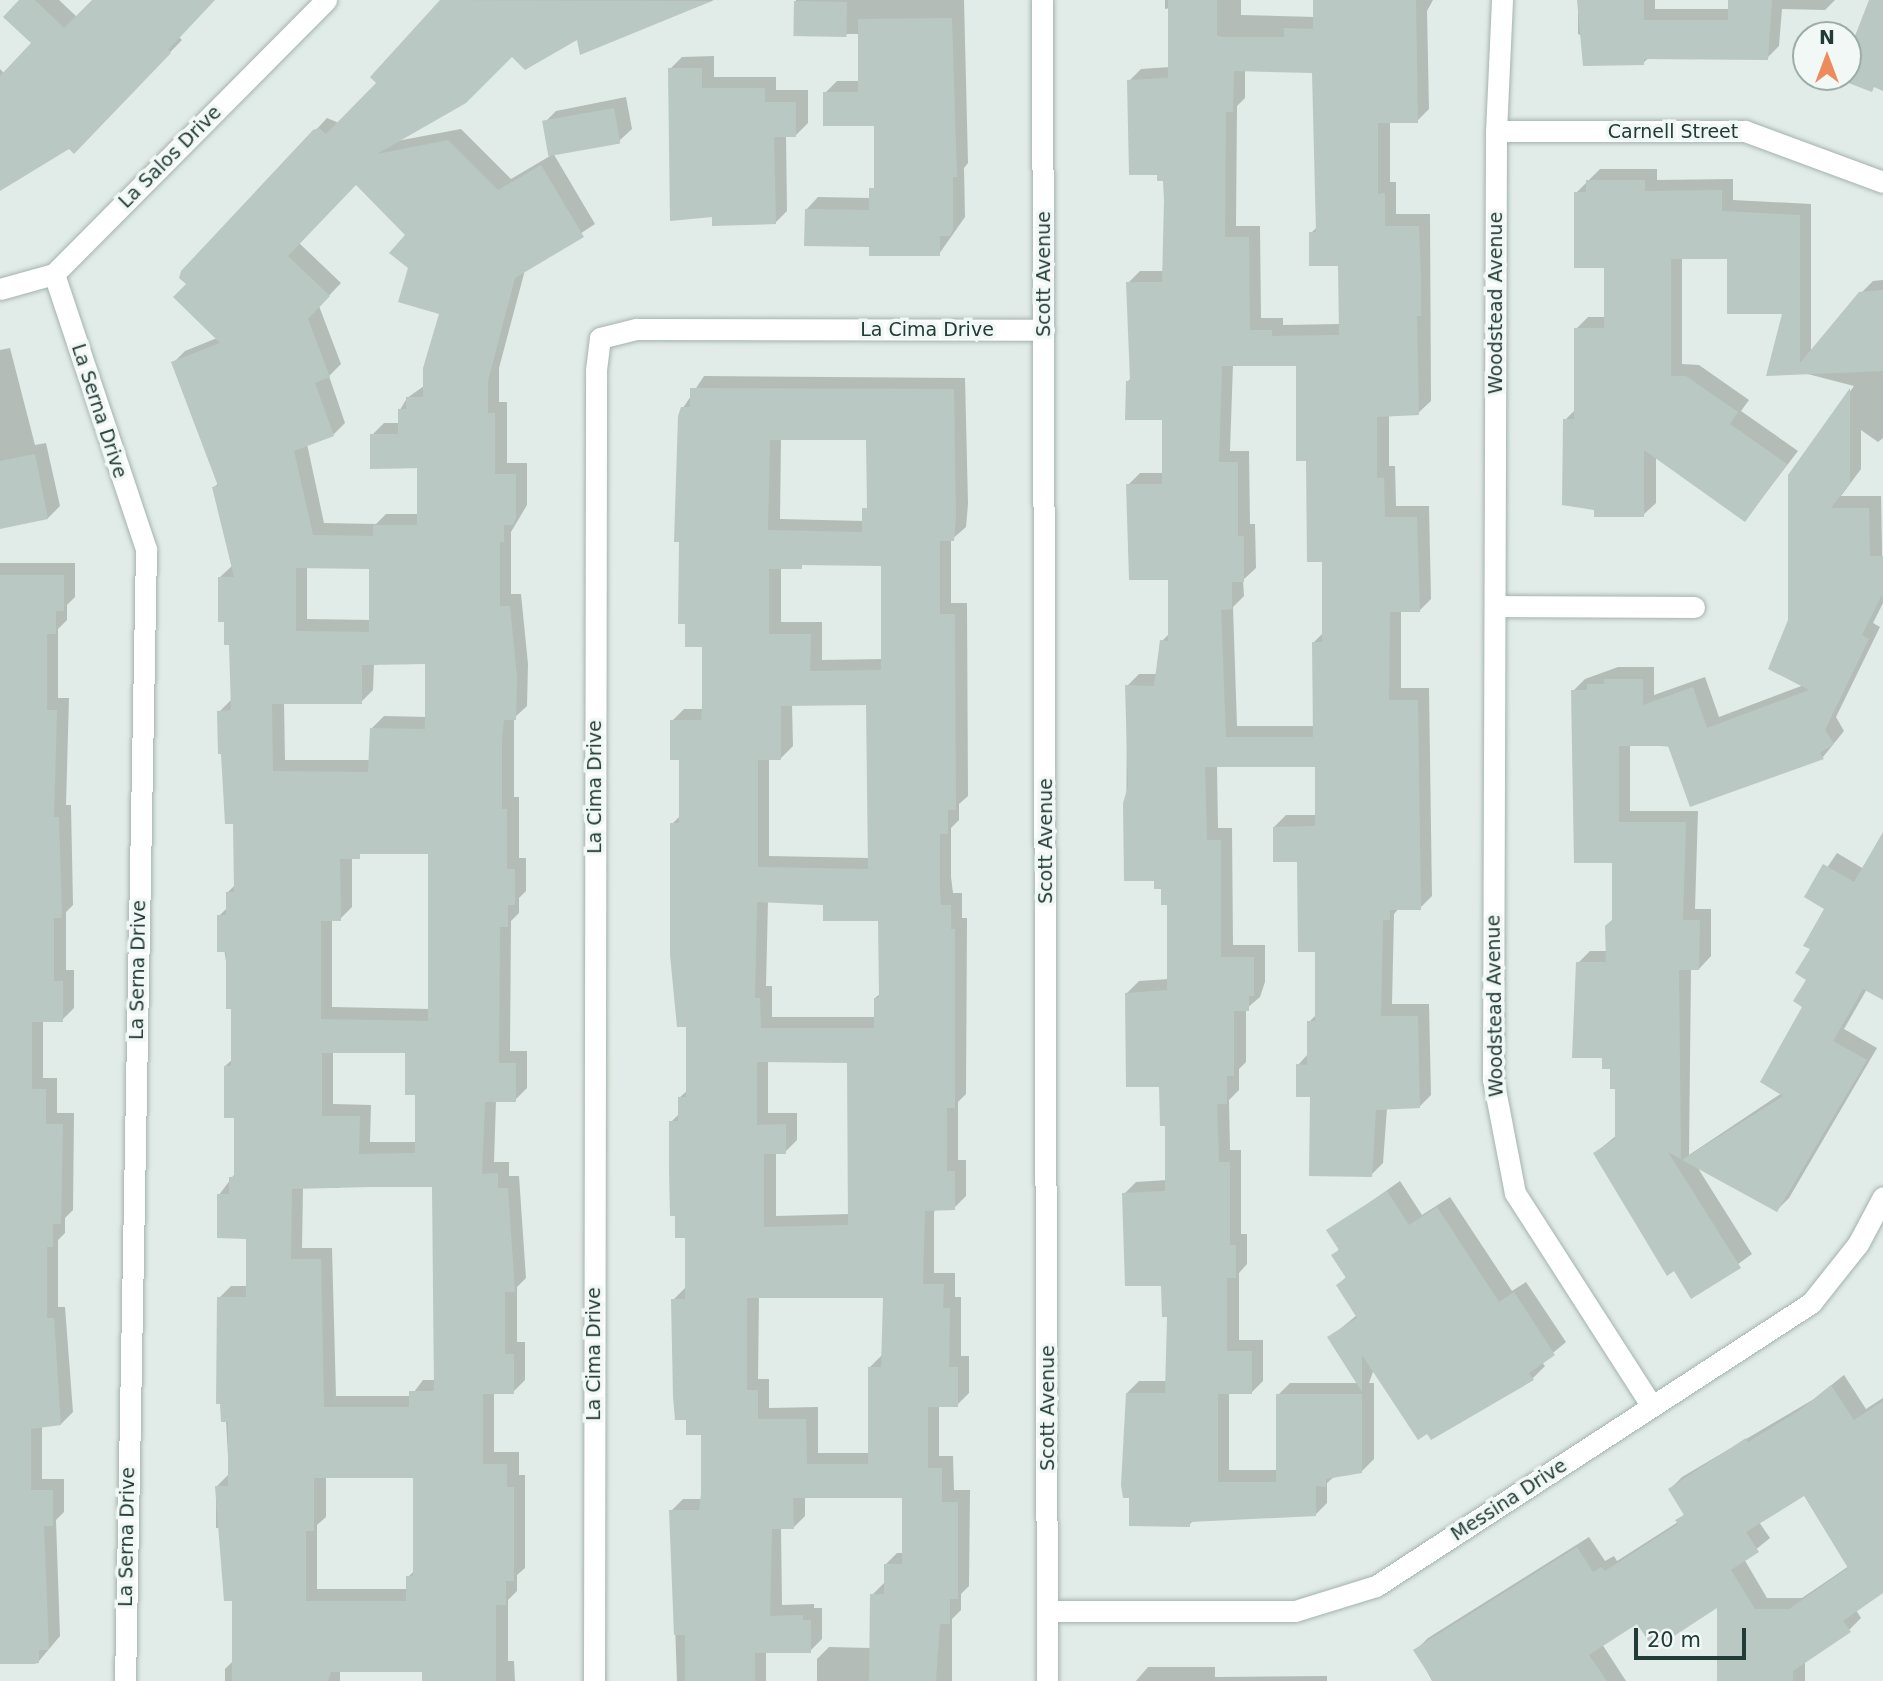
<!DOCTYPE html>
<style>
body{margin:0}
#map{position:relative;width:1883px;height:1681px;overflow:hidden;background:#e1ebe7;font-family:"DejaVu Sans",sans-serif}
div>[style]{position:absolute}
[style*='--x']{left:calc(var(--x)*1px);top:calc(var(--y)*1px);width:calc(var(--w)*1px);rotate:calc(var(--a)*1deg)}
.shadow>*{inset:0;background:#0003}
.building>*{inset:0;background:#b9c8c3;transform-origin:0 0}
.roads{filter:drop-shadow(0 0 2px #a4b3ae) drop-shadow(0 0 2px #a4b3ae)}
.minor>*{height:21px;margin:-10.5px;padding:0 10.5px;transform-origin:10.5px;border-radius:10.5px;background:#fff}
.tertiary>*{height:21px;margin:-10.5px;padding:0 10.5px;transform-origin:10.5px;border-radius:10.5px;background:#fff}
span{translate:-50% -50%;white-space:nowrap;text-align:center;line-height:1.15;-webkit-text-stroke:7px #f1f8f5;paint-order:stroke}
.street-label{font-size:19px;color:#223b36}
.north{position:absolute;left:1792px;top:21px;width:70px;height:70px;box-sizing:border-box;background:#f1f8f5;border:2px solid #9eaca9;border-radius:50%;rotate:0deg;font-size:19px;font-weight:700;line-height:28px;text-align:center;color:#223b36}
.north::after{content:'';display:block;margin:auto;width:24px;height:32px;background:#ed8b5d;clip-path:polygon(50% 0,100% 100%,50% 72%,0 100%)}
.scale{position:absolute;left:1634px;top:1628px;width:112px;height:32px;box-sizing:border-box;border:4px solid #223b36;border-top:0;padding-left:9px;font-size:21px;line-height:24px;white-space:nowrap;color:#223b36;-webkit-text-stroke:5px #f1f8f5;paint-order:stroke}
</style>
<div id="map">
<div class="shadow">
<i style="clip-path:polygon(21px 0,59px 0,77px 17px,94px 0,213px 0,179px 37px,182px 40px,74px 151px,69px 147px,0 189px,0 69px,5px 74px,34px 43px)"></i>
<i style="clip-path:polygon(evenodd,443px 0,714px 0,581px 52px,579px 37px,512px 54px,397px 141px,461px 129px,511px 179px,550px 156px,544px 123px,556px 111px,626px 97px,632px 129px,619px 141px,553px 153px,595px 224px,525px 270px,499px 368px,499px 402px,507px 402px,507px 463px,527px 463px,527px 505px,511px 532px,511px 594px,521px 594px,528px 664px,527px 706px,514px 718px,514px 797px,519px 797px,519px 858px,526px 858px,526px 891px,519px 898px,519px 913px,511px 921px,510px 1051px,527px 1051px,527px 1088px,515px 1100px,496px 1100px,494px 1162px,509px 1162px,509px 1176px,519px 1176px,526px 1278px,517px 1287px,517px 1342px,525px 1342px,525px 1380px,513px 1392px,494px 1392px,494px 1452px,519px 1452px,519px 1475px,525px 1475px,525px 1568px,517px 1575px,517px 1591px,508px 1600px,508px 1661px,514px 1661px,515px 1681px,423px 1681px,423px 1671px,340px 1672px,340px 1681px,225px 1681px,225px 1669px,234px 1660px,234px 1599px,222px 1528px,216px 1528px,216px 1487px,229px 1474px,219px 1298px,231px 1286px,247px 1286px,247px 1237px,219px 1195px,236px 1172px,236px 1116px,225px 1066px,233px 1059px,233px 1007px,219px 916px,227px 908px,227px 893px,236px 884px,234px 822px,219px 712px,232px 699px,231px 644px,220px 577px,233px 565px,214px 487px,219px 483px,173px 363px,185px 351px,217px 338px,315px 131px,327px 118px,339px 123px,379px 83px,372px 77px,443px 0,356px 183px,408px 235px,410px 268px,441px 313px,424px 386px,407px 398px,400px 410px,400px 423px,384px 423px,372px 435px,419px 466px,419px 514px,386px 514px,376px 524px,324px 523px,307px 444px,333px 435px,345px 423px,329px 376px,341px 364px,319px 306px,341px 283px,299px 243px,356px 183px,443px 0,307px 566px,370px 568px,371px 620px,307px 619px,307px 566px,443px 0,427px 662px,427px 717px,384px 716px,372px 728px,371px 760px,285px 760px,284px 702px,361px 702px,373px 690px,374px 663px,427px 662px,443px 0,364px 852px,430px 852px,430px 1009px,332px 1007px,332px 919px,340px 919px,352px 907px,352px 857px,364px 852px,443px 0,333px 1051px,407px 1051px,417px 1093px,417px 1142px,370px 1142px,371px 1105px,333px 1104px,333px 1051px,443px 0,434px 1185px,436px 1380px,423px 1380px,411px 1396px,336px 1396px,332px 1248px,302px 1248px,303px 1187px,434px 1185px,443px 0,326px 1476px,415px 1476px,415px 1570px,408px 1577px,408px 1589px,317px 1589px,317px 1525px,326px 1517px,326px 1476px)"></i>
<i style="clip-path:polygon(796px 0,964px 0,968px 163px,964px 168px,965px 217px,939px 254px,871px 245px,806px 210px,818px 197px,870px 198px,876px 183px,876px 124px,825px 93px,837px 81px,860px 81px,860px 34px,796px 34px)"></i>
<i style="clip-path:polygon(evenodd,1165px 0,1241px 0,1241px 15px,1315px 17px,1315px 0,1433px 0,1427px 11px,1429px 109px,1417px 121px,1390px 121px,1390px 182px,1396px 182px,1396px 214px,1430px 214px,1431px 401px,1418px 413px,1389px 415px,1389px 466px,1395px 466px,1396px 506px,1429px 506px,1431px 599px,1419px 611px,1401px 611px,1401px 688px,1429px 688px,1432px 896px,1420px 908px,1399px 908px,1394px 914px,1392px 1004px,1429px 1004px,1431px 1095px,1419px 1107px,1387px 1108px,1383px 1163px,1371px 1175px,1311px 1095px,1298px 1065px,1308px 1054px,1309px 1022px,1317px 1014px,1317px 950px,1299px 860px,1274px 827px,1286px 815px,1317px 815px,1317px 765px,1217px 765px,1218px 828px,1232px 828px,1233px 945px,1265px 945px,1265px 982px,1260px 997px,1246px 1009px,1246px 1062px,1239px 1069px,1239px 1090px,1229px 1100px,1230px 1150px,1241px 1150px,1241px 1234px,1247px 1234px,1247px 1264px,1239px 1273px,1239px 1340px,1263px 1340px,1263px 1381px,1251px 1393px,1229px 1393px,1229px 1470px,1278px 1470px,1278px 1395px,1290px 1383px,1358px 1383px,1329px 1338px,1357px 1315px,1338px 1285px,1347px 1276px,1334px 1255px,1340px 1248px,1329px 1231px,1400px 1181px,1422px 1215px,1450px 1197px,1512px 1291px,1526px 1282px,1566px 1342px,1542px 1362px,1545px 1366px,1533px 1378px,1374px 1369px,1369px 1383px,1374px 1383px,1374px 1459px,1362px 1471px,1335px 1476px,1327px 1483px,1327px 1503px,1315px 1515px,1194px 1520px,1189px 1525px,1127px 1393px,1139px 1381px,1167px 1381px,1169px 1315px,1162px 1284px,1124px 1194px,1136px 1182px,1167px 1180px,1167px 1125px,1160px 1086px,1127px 993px,1139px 981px,1169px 979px,1169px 903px,1156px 879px,1126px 879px,1127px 686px,1139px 674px,1157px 674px,1162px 641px,1170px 633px,1170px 578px,1128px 485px,1140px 473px,1163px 473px,1163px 419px,1127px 382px,1132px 377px,1128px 283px,1140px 271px,1164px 271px,1165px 179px,1129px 81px,1141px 69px,1170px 67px,1170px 8px,1165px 9px,1165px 0,1245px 70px,1314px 71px,1318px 226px,1311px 233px,1340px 264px,1341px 324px,1283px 325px,1283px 318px,1261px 318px,1260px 226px,1236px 226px,1237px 106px,1245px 98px,1245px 70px,1165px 0,1233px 364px,1298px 364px,1323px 560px,1323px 633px,1314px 642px,1314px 726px,1237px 726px,1233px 607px,1244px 596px,1243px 580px,1256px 568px,1255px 524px,1250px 524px,1249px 451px,1230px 451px,1233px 364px)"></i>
<i style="clip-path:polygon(1578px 0,1655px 0,1655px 9px,1730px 9px,1730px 0,1835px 0,1825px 10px,1782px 9px,1779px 46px,1767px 58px,1650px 57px,1643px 63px,1578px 34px)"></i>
<i style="clip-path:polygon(714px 56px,714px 77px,776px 77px,776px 90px,808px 90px,808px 123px,796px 135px,786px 135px,787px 211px,775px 223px,713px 215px,670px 69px,682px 57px)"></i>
<i style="clip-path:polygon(1600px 169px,1657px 169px,1657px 180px,1733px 179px,1733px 200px,1811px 204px,1811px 352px,1860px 294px,1873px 281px,1883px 280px,1883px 438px,1878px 442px,1861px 430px,1861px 469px,1841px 496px,1881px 496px,1883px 603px,1873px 623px,1880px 627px,1836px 717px,1844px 731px,1823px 757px,1630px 744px,1630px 811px,1698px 811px,1695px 909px,1711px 909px,1711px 956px,1699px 969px,1691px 969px,1689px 1155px,1782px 1093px,1805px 1006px,1812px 949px,1827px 908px,1807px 897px,1837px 853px,1864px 869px,1883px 844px,1883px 998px,1867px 989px,1844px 1029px,1877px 1048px,1789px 1198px,1777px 1210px,1696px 1165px,1752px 1254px,1692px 1297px,1595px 1153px,1617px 1135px,1617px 1087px,1578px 963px,1590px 951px,1608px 951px,1614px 920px,1614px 861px,1573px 691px,1585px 679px,1618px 667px,1654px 667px,1654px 695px,1705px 677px,1719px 717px,1804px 685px,1790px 620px,1790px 475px,1854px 386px,1800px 372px,1785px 312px,1729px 257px,1682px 257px,1682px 364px,1699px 365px,1749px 400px,1741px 411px,1798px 451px,1745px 520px,1656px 456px,1656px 503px,1643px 515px,1565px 420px,1576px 409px,1576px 329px,1588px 317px,1606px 317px,1606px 266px,1576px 193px)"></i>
<i style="clip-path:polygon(10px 348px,35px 445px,46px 443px,60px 506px,48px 518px,0 528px,0 350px)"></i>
<i style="clip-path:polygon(evenodd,704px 376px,965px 378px,968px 504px,966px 527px,951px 540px,951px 603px,967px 603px,968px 796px,959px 804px,959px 820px,951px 828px,951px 877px,953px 893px,962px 893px,962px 918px,967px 918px,966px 1094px,958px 1102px,958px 1160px,966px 1160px,966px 1196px,954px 1208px,935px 1209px,934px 1213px,934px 1273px,955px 1273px,955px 1297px,961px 1297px,961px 1356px,969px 1356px,969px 1393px,957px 1405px,939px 1405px,939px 1456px,953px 1456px,954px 1490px,970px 1490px,969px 1586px,961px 1594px,961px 1610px,952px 1619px,952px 1681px,817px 1681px,817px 1659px,829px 1647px,871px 1648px,872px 1595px,885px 1582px,885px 1565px,897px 1553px,904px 1553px,904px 1496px,805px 1496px,805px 1516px,793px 1528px,781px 1528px,782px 1605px,814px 1604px,814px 1608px,822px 1608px,822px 1639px,810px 1651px,766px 1651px,766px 1681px,677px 1681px,671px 1511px,683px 1499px,701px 1499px,703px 1434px,673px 1300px,685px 1288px,687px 1237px,671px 1122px,679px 1114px,679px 1098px,688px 1090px,688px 1026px,672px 824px,681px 815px,681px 759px,672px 721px,684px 709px,704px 709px,704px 645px,683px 408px,704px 376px,781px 438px,868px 438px,869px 505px,864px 521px,780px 519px,781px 438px,704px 376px,805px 563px,883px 564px,883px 659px,822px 660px,822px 622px,781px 622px,781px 567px,805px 563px,704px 376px,868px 703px,870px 858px,769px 856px,769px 758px,781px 758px,793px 746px,792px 704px,868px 703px,704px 376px,768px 901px,825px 903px,880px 920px,881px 993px,875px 998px,875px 1017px,772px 1017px,772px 986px,766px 986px,768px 901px,704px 376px,768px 1060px,849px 1062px,850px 1214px,776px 1216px,776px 1152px,785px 1152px,797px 1140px,797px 1113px,768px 1113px,768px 1060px,704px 376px,759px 1296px,884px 1296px,882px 1355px,870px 1367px,870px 1453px,818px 1453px,818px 1407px,769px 1408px,769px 1379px,758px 1379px,759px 1296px)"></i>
<i style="clip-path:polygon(0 563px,75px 563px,75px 597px,67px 605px,67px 620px,58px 629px,58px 698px,69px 698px,66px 805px,71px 805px,73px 905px,66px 912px,66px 970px,74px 970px,74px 1008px,62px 1020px,43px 1020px,43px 1078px,57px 1078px,57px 1113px,74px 1113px,73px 1210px,65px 1218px,65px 1233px,58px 1240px,58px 1307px,65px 1307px,73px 1412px,61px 1424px,42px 1426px,42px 1479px,64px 1479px,64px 1512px,56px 1520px,60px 1636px,39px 1661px,0 1662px)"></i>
<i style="clip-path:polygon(evenodd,1844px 1375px,1866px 1409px,1883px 1398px,1883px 1591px,1856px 1610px,1861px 1618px,1849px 1630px,1805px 1661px,1805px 1681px,1719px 1681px,1719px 1605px,1638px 1621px,1602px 1644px,1626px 1681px,1432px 1681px,1416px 1650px,1428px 1638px,1589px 1537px,1605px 1561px,1614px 1556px,1617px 1561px,1678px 1522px,1685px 1513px,1670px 1489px,1682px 1477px,1814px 1399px,1844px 1375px,1805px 1493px,1849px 1566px,1802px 1598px,1767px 1598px,1744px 1559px,1770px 1538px,1759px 1522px,1805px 1493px)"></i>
<i style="clip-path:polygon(1148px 1667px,1215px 1667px,1215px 1677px,1327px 1676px,1327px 1681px,1136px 1681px)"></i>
</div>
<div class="building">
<i style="clip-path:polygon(19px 0,35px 0,64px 28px,92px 0,215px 0,168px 50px,171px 53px,74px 154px,69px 149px,0 191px,0 76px,31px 43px,3px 17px)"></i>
<i style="clip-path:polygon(evenodd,440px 0,712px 1px,580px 55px,577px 40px,525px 70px,512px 57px,466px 103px,377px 154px,448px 140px,498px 190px,541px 165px,584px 237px,515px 278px,488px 381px,488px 413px,495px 413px,495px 474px,516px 474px,516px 519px,513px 525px,504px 525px,504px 542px,500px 542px,500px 606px,510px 606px,517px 677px,516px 720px,504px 720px,502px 739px,502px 809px,507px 809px,507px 869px,515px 869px,515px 905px,508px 905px,508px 927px,500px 927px,499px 1063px,516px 1063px,516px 1102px,485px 1102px,482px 1174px,498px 1173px,498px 1188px,508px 1188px,515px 1292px,505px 1292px,505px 1354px,514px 1354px,514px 1394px,483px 1394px,483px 1464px,507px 1464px,507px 1487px,514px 1487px,514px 1581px,506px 1581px,506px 1605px,496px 1605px,496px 1681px,422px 1681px,422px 1672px,331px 1672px,328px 1681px,232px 1681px,232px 1601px,224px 1601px,215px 1486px,228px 1486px,228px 1422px,221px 1422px,220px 1404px,216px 1404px,217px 1297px,246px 1297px,246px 1239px,217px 1238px,217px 1194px,229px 1194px,229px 1177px,234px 1177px,234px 1118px,224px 1118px,224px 1066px,231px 1066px,231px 1009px,226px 1009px,226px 952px,217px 952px,217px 915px,226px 915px,226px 892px,234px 892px,233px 824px,225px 824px,221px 754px,218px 754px,217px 711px,231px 710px,229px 645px,224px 645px,224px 622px,218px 622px,218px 577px,234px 577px,212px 487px,218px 486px,171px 362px,220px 343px,173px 297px,186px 284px,179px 278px,181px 271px,313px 130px,319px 128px,326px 134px,376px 83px,370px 77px,440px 0,356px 185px,405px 235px,389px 253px,408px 268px,398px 302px,439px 314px,423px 368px,423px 397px,406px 397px,406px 409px,398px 409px,398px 434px,370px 434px,370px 469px,417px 468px,417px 525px,373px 525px,373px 536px,313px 535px,294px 451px,334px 436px,315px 383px,330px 377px,308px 319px,330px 296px,288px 256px,356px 185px,440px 0,296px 568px,369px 569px,369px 632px,296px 631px,296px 568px,440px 0,425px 664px,425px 729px,370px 728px,368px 772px,273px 771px,272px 704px,362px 704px,362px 665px,425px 664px,440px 0,360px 854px,428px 854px,428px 1021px,321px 1019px,321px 921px,341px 921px,340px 859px,360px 859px,360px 854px,440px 0,322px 1053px,405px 1053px,405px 1095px,415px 1095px,415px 1153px,359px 1154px,360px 1116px,322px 1116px,322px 1053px,440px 0,369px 1187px,432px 1187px,434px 1391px,409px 1391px,409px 1407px,324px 1407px,321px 1259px,291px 1259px,292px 1189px,369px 1187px,440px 0,314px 1478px,413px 1478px,413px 1576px,406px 1576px,406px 1601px,306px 1601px,306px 1531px,314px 1531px,314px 1478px)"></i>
<i style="clip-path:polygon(evenodd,1168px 0,1217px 0,1217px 35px,1222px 37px,1284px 37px,1284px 28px,1313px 29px,1313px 0,1416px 0,1418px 123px,1378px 123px,1378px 194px,1385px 193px,1385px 226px,1419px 226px,1421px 279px,1421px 316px,1417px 316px,1419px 415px,1377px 417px,1377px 478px,1384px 478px,1385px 517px,1417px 517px,1420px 612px,1390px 612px,1389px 700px,1418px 700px,1421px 910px,1390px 910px,1390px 920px,1383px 920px,1381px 1016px,1418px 1016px,1420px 1108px,1376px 1110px,1372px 1177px,1309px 1176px,1310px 1097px,1296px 1097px,1296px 1064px,1307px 1065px,1307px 1021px,1315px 1021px,1315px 952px,1298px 952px,1297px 862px,1273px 862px,1273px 827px,1315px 826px,1315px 767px,1205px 767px,1207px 840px,1221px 840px,1221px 957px,1254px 957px,1254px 996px,1249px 996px,1249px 1011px,1234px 1011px,1234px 1076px,1227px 1076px,1227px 1104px,1217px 1104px,1219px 1162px,1230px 1162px,1230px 1245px,1236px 1245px,1236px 1278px,1227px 1278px,1227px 1351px,1252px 1351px,1252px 1394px,1218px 1394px,1218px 1482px,1276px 1482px,1276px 1394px,1362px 1394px,1362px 1473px,1326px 1479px,1326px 1487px,1316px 1486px,1316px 1516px,1190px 1522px,1190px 1527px,1129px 1526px,1129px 1498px,1123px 1498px,1121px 1485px,1126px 1393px,1165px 1393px,1167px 1317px,1162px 1317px,1161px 1286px,1125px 1286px,1122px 1193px,1165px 1191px,1165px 1126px,1160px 1126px,1159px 1087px,1126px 1087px,1125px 993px,1167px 990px,1167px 905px,1161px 905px,1161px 889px,1154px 889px,1154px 881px,1124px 881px,1123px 803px,1128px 786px,1125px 685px,1154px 686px,1160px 640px,1168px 641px,1168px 580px,1129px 580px,1126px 484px,1162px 484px,1162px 420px,1125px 420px,1126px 381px,1130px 381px,1126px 282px,1162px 282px,1164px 201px,1163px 181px,1157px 181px,1157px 175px,1129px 175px,1127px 80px,1168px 78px,1168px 0,1234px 71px,1312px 73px,1316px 232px,1309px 232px,1309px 266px,1338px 266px,1339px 335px,1272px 336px,1272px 330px,1250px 330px,1249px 237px,1225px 237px,1226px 112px,1233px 112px,1234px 71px,1168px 0,1222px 366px,1296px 366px,1296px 461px,1306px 461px,1307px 562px,1322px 562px,1322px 642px,1312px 642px,1313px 737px,1226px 737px,1221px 610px,1232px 609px,1232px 582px,1244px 582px,1244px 536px,1238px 536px,1238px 462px,1219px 462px,1222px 366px)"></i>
<i style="clip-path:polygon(1577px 0,1644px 0,1644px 20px,1728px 20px,1728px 0,1772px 0,1768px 60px,1644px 59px,1644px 65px,1583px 66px)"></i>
<i style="clip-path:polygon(1869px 0,1883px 0,1883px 91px,1874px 87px,1872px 92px,1838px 79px,1848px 77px,1848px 54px)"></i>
<i style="left:794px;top:1px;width:53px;height:35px;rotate:1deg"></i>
<i style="clip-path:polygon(952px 18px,957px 177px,953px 177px,953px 230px,950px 236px,940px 236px,940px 256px,869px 256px,869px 247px,804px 246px,805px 209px,869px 210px,869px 188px,874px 188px,874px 126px,823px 126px,823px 92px,858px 92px,858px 19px)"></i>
<i style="clip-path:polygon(668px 68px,702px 68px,702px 88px,765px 88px,765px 102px,796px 102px,796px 137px,774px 137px,776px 224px,712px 226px,712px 217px,670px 221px)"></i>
<i style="left:614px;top:108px;width:36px;height:73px;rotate:80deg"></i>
<i style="clip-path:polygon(1586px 180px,1645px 180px,1645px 191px,1722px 190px,1722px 211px,1800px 215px,1800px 363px,1859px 292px,1883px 290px,1883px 371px,1766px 376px,1782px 314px,1727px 314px,1727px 259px,1671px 259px,1671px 376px,1686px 376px,1738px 412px,1730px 424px,1787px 464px,1745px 522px,1644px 450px,1644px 517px,1594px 517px,1594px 510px,1562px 505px,1563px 419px,1574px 419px,1574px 328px,1604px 328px,1604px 268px,1574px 268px,1574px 192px,1586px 192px)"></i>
<i style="clip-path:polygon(evenodd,690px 388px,954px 389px,956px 517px,954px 541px,940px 541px,940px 614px,955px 614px,956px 810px,948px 810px,948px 834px,940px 834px,940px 890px,941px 905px,951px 905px,951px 929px,955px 929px,955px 1108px,947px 1108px,947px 1171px,955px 1171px,955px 1210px,925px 1211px,923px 1284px,944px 1284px,943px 1308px,950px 1308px,949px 1367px,958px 1367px,958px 1407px,928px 1407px,928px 1468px,942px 1468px,942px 1502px,958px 1502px,958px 1599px,950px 1599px,950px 1624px,940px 1624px,936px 1681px,869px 1681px,870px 1594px,884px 1594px,884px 1564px,902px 1564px,902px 1498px,793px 1498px,794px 1529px,772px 1529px,770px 1616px,803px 1615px,803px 1620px,811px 1620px,811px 1653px,755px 1653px,755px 1681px,685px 1681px,685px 1635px,674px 1635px,669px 1510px,699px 1510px,701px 1494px,701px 1435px,686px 1435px,686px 1420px,675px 1420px,673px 1396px,671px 1299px,685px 1299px,685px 1238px,675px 1238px,675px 1216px,670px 1216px,669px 1170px,669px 1121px,678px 1121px,678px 1097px,686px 1097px,686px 1027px,677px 1027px,670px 955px,670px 823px,679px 823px,679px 760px,670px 760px,670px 720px,701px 720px,702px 706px,702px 647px,685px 647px,685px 624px,678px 624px,679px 542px,674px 542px,678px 416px,681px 407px,690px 407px,690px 388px,770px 440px,866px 440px,867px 508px,862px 508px,862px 532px,768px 530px,770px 440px,690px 388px,802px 565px,881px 566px,881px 670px,810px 671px,811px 634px,769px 634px,769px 569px,802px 569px,802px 565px,690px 388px,866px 705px,868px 869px,758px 867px,758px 760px,781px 760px,781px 706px,866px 705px,690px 388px,757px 902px,823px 905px,823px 921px,878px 921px,879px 998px,874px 998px,874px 1028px,761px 1028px,760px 998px,755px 998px,757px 902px,690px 388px,757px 1062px,847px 1063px,848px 1225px,764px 1227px,764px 1154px,786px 1154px,786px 1124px,757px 1125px,757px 1062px,690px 388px,747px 1298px,883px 1298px,881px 1367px,868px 1367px,868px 1464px,807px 1464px,806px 1419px,758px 1419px,758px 1390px,747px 1390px,747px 1298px)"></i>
<i style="clip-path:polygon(1850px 388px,1850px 483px,1831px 508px,1869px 508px,1870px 556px,1883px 556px,1883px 593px,1862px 635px,1869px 639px,1825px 730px,1834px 744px,1820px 753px,1824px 759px,1690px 807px,1668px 746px,1619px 746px,1619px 822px,1686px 822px,1683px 920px,1700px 920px,1699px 970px,1679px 970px,1681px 1159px,1668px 1152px,1741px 1268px,1691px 1299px,1674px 1271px,1667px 1276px,1593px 1153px,1615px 1139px,1615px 1089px,1610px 1089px,1610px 1069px,1602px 1069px,1602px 1058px,1572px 1058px,1576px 962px,1606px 962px,1605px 926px,1612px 920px,1612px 863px,1574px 863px,1571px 690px,1587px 690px,1587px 684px,1604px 684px,1604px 679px,1643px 679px,1643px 705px,1693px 687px,1707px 728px,1809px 690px,1768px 669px,1788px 620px,1788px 475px)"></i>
<i style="clip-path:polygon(35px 454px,48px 519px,0 529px,0 461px)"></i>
<i style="clip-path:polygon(0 575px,64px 575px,64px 611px,56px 611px,56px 634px,47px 634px,47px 710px,57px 710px,54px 817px,59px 817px,62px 918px,54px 918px,54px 981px,63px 981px,63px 1022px,32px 1022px,32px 1089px,46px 1089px,46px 1124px,63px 1124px,61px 1224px,53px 1224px,53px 1247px,47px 1247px,47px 1318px,54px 1318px,61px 1425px,31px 1429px,31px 1490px,53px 1490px,53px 1526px,44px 1526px,49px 1650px,39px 1650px,39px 1663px,34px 1664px,0 1664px)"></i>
<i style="clip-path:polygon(1883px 832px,1883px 1000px,1863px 989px,1833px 1041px,1867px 1060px,1777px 1212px,1682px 1160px,1783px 1096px,1760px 1082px,1802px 1007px,1793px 1001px,1806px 980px,1795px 973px,1810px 949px,1803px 946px,1824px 909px,1804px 897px,1823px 864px,1854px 882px)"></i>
<i style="clip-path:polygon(1387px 1191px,1409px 1225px,1437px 1207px,1499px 1302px,1514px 1292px,1555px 1355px,1529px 1373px,1534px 1380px,1431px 1440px,1427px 1434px,1418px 1440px,1362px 1355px,1362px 1392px,1327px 1337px,1357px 1318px,1336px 1285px,1346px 1278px,1331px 1255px,1339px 1250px,1326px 1230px)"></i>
<i style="clip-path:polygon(evenodd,1831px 1385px,1854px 1420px,1883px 1401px,1883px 1593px,1843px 1621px,1851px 1632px,1793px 1671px,1793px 1681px,1717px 1681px,1717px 1608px,1654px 1649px,1637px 1624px,1589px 1655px,1607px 1681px,1433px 1681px,1413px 1650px,1577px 1547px,1593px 1572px,1601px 1567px,1605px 1571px,1678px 1524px,1675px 1520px,1684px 1515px,1668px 1489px,1746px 1438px,1748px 1442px,1800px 1410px,1831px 1385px,1804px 1496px,1848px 1568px,1789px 1609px,1755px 1609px,1731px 1570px,1759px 1552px,1746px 1532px,1804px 1496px)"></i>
</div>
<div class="roads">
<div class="minor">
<i style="--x:1502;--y:0;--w:131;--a:92.6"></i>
<i style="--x:1496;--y:131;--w:948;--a:90.18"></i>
<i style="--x:1493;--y:1079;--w:116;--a:79.1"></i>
<i style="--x:1515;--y:1193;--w:253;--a:57.3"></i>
<i style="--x:1496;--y:131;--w:249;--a:0"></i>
<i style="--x:1745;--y:131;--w:147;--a:20.3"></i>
<i style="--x:54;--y:274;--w:290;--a:71.5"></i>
<i style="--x:146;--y:549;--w:1132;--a:91.06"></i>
<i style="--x:0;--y:289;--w:56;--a:-15.5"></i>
<i style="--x:54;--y:274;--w:386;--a:-45.2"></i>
<i style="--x:1495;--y:606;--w:199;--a:0.3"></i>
<i style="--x:1049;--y:1611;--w:246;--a:0"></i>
<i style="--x:1295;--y:1611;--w:85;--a:-17.2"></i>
<i style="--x:1376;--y:1586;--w:519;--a:-33.05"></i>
<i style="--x:1811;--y:1303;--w:75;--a:-51.5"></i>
<i style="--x:1858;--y:1244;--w:53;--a:-62"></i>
<i style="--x:594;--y:1681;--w:1311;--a:-89.91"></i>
<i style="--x:596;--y:370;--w:32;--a:-83"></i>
<i style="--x:600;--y:338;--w:38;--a:-14"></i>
<i style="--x:637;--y:329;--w:407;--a:0.1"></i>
</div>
<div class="tertiary">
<i style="--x:1042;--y:0;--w:1681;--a:89.83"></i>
</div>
</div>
<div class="street-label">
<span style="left:1673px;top:132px">Carnell Street</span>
<span style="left:170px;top:157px;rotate:-45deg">La Salos Drive</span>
<span style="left:1044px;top:274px;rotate:-90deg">Scott Avenue</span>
<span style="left:1496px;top:303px;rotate:-90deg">Woodstead Avenue</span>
<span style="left:927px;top:330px">La Cima Drive</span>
<span style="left:99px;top:411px;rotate:72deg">La Serna Drive</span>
<span style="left:595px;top:787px;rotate:-90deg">La Cima Drive</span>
<span style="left:1046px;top:841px;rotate:-90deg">Scott Avenue</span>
<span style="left:138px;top:970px;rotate:-89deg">La Serna Drive</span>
<span style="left:1495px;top:1006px;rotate:-91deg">Woodstead Avenue</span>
<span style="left:594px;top:1354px;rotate:-90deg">La Cima Drive</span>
<span style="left:1048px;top:1408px;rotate:-90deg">Scott Avenue</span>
<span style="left:1509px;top:1500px;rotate:-33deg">Messina Drive</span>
<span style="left:127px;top:1537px;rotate:-89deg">La Serna Drive</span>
</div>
<div class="north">N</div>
<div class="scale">20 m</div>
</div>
